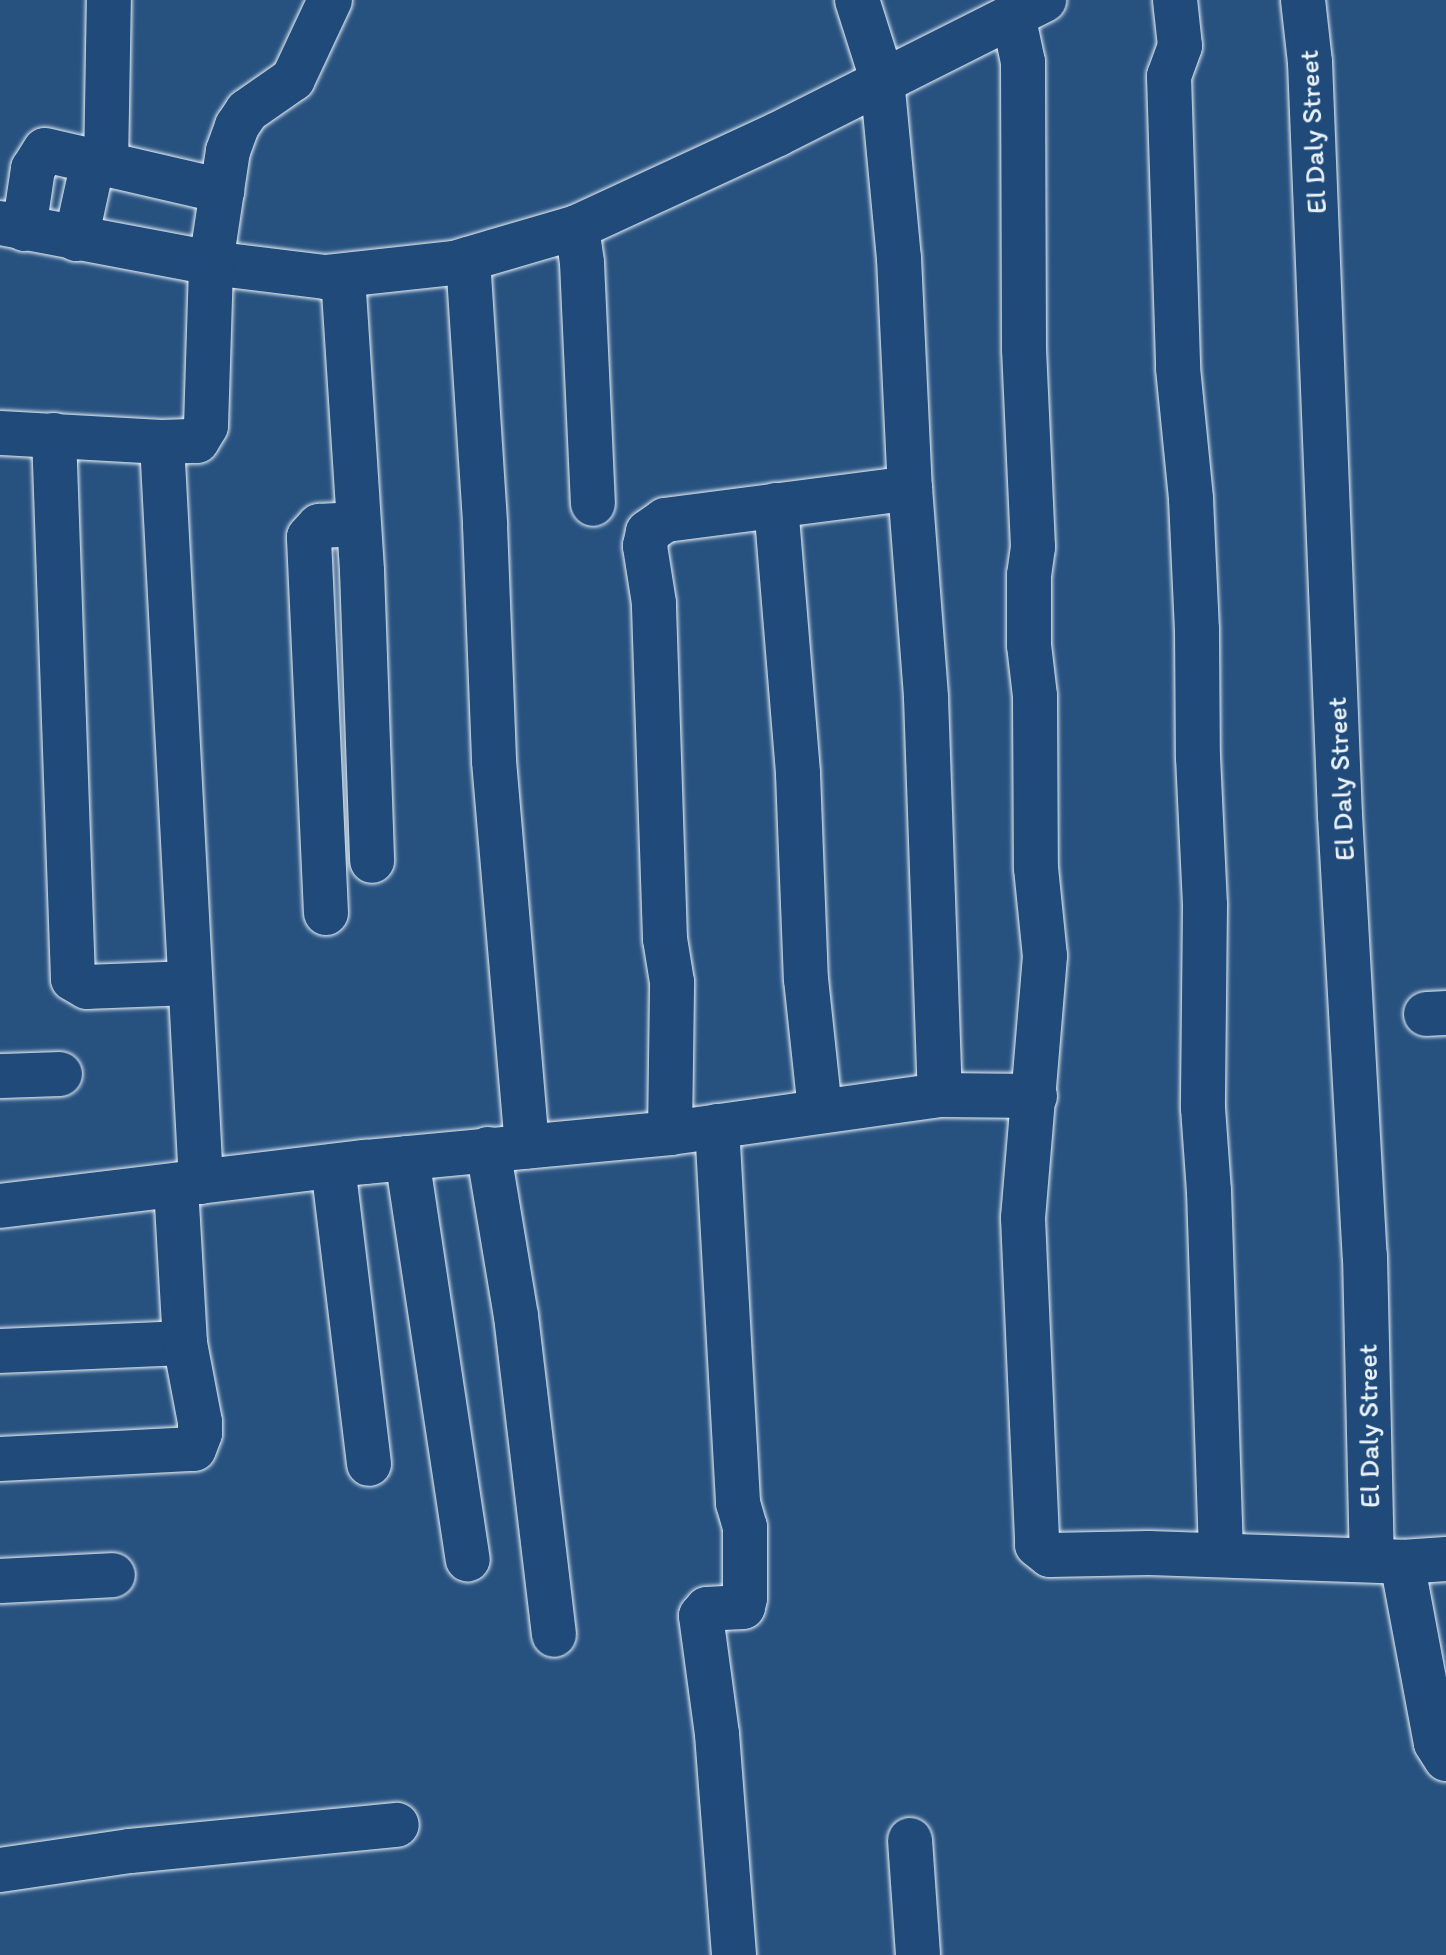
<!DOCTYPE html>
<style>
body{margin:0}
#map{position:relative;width:1446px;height:1955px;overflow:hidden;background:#27517f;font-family:Itim,sans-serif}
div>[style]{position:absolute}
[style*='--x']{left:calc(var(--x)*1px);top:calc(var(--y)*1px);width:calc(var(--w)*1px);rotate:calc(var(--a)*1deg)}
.roads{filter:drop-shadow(0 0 2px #e8f1f8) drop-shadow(0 0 2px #e8f1f8)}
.minor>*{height:44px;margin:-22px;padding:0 22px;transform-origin:22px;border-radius:22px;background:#1f4a7a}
span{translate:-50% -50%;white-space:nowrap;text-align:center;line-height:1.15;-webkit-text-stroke:6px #1f4a7a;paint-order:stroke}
.street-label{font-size:28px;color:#e8f1f8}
</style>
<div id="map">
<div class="roads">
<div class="minor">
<i style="--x:857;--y:0;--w:83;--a:72.4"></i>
<i style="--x:882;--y:79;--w:180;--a:84.6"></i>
<i style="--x:899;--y:258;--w:230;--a:87.3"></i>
<i style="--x:910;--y:488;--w:211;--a:85.6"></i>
<i style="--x:926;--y:698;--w:397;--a:88"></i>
<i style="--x:1175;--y:0;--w:46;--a:83.8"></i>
<i style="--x:1180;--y:46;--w:32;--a:110"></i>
<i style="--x:1169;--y:76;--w:292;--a:88.2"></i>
<i style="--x:1178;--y:368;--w:132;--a:84.3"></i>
<i style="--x:1191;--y:499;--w:130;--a:87.4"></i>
<i style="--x:1197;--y:629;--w:128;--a:89.6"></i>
<i style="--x:1198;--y:757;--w:148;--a:87.3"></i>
<i style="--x:1205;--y:905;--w:203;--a:90.6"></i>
<i style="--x:1203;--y:1108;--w:83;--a:85.9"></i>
<i style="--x:1209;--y:1191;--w:364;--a:88.1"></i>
<i style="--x:1303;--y:0;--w:62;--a:83.6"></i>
<i style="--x:1310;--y:62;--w:754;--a:87.72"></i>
<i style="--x:1340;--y:815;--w:442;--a:86.8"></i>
<i style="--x:1365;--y:1256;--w:302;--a:88.7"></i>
<i style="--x:1013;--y:15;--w:48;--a:78"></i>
<i style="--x:1023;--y:62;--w:287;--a:89.8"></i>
<i style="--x:1024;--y:349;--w:198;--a:87.4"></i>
<i style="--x:1033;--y:547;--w:28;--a:98"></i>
<i style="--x:1029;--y:575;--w:70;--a:90"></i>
<i style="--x:1029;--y:645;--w:51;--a:83.3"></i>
<i style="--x:1035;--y:696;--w:172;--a:89.7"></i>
<i style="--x:1036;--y:868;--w:88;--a:84.2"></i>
<i style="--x:1045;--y:956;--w:263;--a:94.8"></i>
<i style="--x:1023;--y:1218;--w:327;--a:87.5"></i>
<i style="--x:1037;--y:1545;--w:16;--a:38"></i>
<i style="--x:1050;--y:1555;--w:99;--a:-1.2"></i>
<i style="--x:1149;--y:1553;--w:253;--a:2"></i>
<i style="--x:1402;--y:1562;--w:44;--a:-3.9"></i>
<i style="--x:106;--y:165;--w:165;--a:-89"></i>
<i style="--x:0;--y:223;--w:215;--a:10.7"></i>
<i style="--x:211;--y:263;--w:115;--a:7"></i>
<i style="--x:325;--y:277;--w:130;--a:-6.2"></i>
<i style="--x:454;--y:263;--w:128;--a:-16.3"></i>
<i style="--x:577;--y:227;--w:221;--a:-24.8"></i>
<i style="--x:778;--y:134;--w:298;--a:-26.7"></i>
<i style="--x:577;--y:227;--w:36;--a:82"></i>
<i style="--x:582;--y:263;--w:241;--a:87.4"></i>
<i style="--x:24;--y:229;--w:61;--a:-81.5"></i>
<i style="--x:33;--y:169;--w:22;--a:-58"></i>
<i style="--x:45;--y:150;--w:182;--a:13"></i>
<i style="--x:76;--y:239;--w:79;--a:-77.6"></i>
<i style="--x:468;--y:259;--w:267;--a:86.3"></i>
<i style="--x:485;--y:525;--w:236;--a:87.8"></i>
<i style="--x:494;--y:761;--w:387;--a:85.1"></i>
<i style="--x:343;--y:276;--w:296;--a:86.3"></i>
<i style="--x:362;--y:571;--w:290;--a:88"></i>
<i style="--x:0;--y:433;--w:162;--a:3.2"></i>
<i style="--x:54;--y:435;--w:544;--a:88"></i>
<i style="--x:73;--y:979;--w:16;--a:30"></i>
<i style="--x:87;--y:987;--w:102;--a:-2.2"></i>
<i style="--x:776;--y:505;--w:270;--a:85.3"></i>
<i style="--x:798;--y:774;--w:205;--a:87.8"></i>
<i style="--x:806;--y:979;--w:133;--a:83.9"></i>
<i style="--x:326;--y:913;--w:376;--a:-92.6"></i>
<i style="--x:309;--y:537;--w:15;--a:-48"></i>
<i style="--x:319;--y:526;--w:39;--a:-3"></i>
<i style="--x:1426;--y:1014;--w:20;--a:-3"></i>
<i style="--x:0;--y:1076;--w:60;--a:-1.9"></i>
<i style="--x:717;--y:1126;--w:378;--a:86.8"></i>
<i style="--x:738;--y:1503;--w:25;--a:74"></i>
<i style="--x:745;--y:1527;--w:71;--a:90"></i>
<i style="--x:745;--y:1598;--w:9;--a:103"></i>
<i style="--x:743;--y:1607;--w:36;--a:177"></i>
<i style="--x:707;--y:1609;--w:9;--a:131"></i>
<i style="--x:701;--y:1616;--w:119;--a:82.3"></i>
<i style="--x:717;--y:1734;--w:222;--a:85.6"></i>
<i style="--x:670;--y:1133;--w:151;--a:-89.2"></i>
<i style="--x:672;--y:982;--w:44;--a:-99.2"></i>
<i style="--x:665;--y:939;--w:336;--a:-91.9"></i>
<i style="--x:654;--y:603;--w:58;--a:-99"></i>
<i style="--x:645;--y:546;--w:14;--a:-78"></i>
<i style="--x:648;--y:532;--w:21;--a:-35"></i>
<i style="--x:665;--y:520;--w:247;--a:-7.4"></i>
<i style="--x:488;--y:1149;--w:169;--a:80.5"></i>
<i style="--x:516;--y:1316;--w:321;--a:83.2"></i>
<i style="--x:407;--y:1158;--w:406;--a:81.4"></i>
<i style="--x:333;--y:1166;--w:300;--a:83.1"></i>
<i style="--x:201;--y:1182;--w:741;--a:-93.02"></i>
<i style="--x:162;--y:442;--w:35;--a:-2"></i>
<i style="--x:197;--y:441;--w:17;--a:-59"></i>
<i style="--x:206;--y:426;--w:163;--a:-88.2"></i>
<i style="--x:211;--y:263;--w:113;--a:-81.4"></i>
<i style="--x:228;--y:151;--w:27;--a:-70"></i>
<i style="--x:237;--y:126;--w:18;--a:-56"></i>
<i style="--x:247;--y:111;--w:56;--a:-34.8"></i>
<i style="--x:293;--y:79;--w:87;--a:-64.9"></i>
<i style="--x:0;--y:1206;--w:368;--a:-6.9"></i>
<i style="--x:365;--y:1162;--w:306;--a:-5.4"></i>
<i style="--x:670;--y:1133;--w:273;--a:-8"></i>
<i style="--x:940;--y:1095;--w:95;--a:0.6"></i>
<i style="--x:0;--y:1351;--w:185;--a:-2.5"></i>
<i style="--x:0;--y:1459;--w:194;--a:-3"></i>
<i style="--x:194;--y:1449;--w:17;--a:-69"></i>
<i style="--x:200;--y:1433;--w:11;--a:-90"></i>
<i style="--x:200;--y:1422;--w:80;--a:-100.8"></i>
<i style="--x:185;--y:1343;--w:158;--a:-93.3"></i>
<i style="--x:1402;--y:1562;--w:184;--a:79.4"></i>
<i style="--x:1436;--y:1743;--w:19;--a:58"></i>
<i style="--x:0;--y:1581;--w:113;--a:-3"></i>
<i style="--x:910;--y:1840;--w:115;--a:86"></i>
<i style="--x:0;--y:1870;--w:131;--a:-8.3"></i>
<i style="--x:130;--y:1851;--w:268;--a:-5.6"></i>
</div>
</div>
<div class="street-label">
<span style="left:1312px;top:132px;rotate:-93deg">El Daly Street</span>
<span style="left:1340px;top:779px;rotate:-93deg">El Daly Street</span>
<span style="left:1368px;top:1426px;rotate:-91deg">El Daly Street</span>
</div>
</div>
